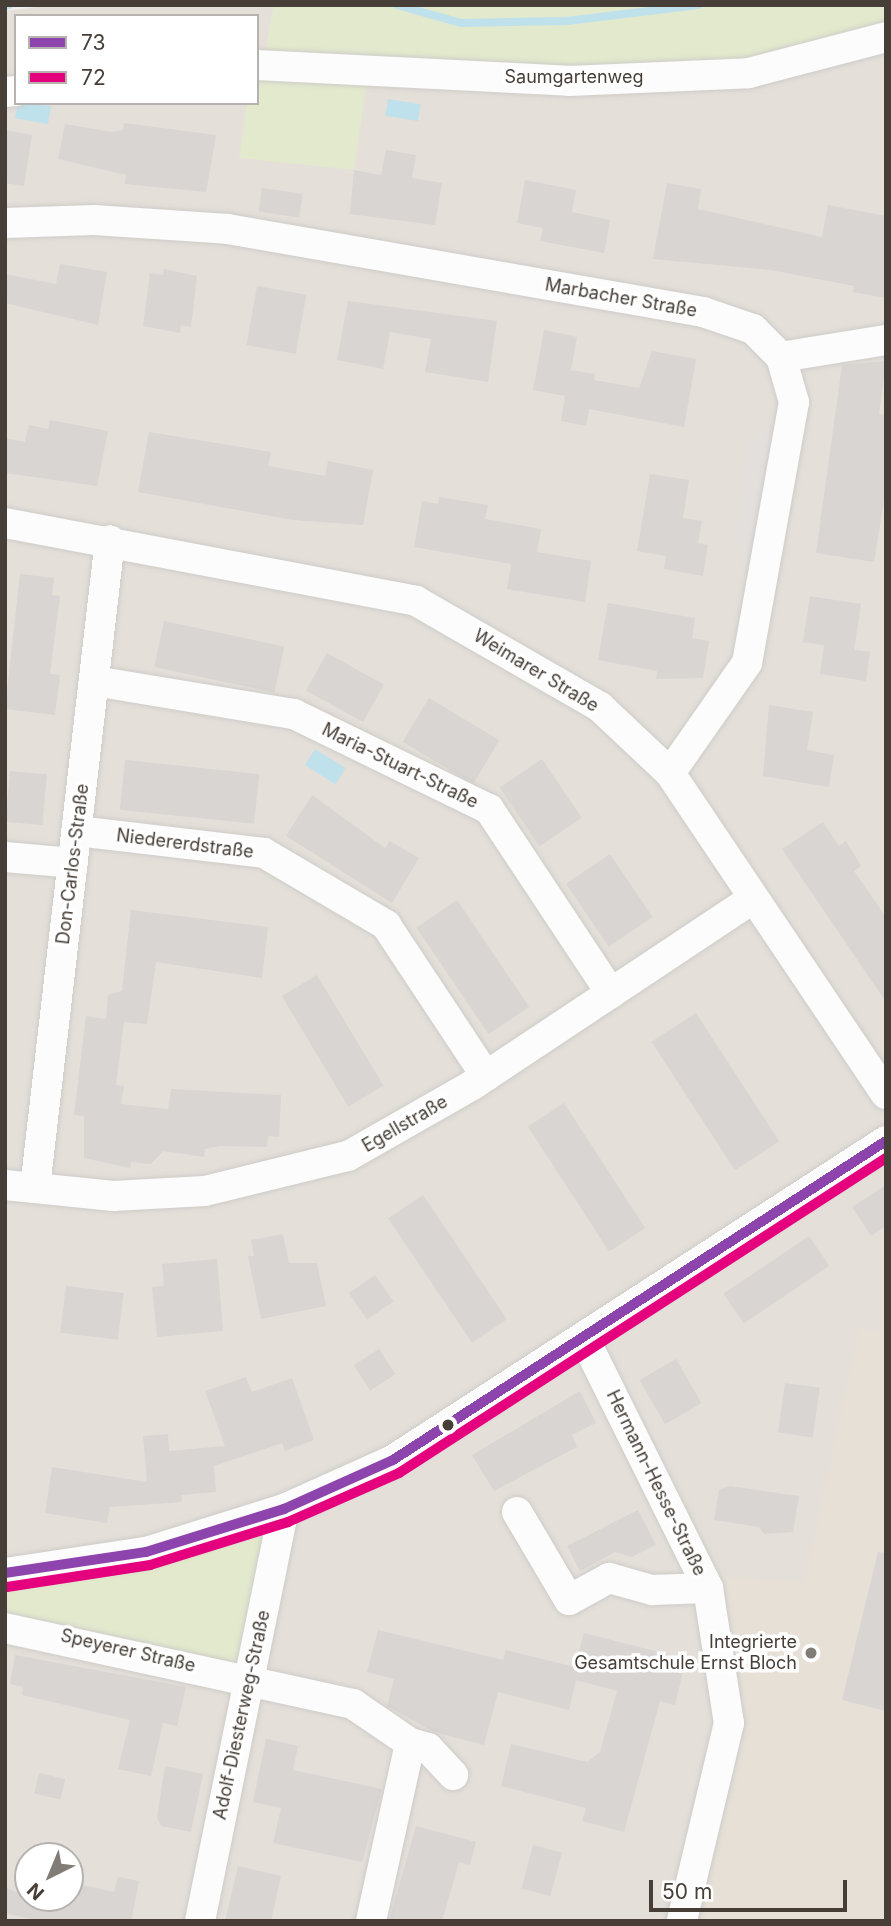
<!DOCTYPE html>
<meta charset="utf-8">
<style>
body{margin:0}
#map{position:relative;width:891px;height:1926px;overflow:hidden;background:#f0eeeb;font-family:Inter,sans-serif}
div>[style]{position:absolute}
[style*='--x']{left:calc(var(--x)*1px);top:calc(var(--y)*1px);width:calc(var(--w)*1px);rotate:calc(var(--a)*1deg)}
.residential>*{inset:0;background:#e4dfd9}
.education>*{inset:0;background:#e6e0d7}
.green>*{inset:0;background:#e2e9cd}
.parking>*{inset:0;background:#e2dfdc}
.water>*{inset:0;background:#bee1ec;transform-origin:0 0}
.stream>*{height:8px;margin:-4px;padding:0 4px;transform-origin:4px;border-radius:4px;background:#bee1ec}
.building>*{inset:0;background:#d8d5d2;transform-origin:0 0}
.roads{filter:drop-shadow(0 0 2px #ceccc9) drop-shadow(0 0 2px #ceccc9)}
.minor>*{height:30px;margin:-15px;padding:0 15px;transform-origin:15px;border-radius:15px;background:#fdfcfc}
.bus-1>*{height:10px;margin:-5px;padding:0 5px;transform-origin:5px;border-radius:5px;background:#8e44ad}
.bus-2>*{height:10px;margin:-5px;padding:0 5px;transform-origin:5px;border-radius:5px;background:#e5007d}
.dots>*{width:19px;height:19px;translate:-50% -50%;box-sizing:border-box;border:4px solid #fff;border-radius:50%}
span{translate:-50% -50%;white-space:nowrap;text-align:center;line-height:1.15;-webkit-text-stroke:7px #fff;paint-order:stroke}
.street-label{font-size:18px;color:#463e37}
.poi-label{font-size:18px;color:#463e37}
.right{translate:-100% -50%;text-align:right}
.frame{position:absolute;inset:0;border:7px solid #463e37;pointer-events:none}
.legend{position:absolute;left:14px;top:14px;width:245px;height:91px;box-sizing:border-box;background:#fff;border:2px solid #b5b2af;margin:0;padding:9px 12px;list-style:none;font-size:21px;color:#463e37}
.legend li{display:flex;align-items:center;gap:14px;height:35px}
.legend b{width:35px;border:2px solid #b5b2af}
.north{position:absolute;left:14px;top:1842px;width:70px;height:70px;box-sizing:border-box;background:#fff;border:2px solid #b5b2af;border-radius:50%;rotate:223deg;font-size:19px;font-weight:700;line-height:28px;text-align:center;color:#463e37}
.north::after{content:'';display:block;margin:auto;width:24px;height:32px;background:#827c76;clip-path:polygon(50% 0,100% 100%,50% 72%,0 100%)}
.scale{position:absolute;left:649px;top:1880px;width:198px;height:32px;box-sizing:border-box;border:4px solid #463e37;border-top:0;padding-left:9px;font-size:21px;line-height:24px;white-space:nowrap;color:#463e37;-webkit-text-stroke:5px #fff;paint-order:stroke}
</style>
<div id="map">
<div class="residential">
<i style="clip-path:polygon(evenodd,53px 5px,274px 5px,266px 50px,747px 58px,886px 23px,886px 1921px,5px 1921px,5px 11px,53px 5px,16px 16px,257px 16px,257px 103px,16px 103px,16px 16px,53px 5px,28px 1856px,70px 1856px,70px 1898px,28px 1898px,28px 1856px)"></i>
</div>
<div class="education">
<i style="clip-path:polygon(859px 1328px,886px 1333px,886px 1921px,699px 1921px,747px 1723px,723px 1577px,805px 1582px)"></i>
</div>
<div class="green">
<i style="clip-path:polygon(274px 5px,886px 5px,886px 23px,747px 58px,571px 67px,266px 50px)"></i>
<i style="clip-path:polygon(257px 74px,367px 81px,354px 170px,239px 158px,247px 103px,257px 103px)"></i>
<i style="clip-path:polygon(274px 1521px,244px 1669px,5px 1620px,5px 1580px)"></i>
</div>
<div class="parking">
<i style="clip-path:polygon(775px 422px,790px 424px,753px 564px,736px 541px,750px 441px)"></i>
</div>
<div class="water">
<i style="left:388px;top:99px;width:33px;height:17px;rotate:9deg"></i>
<i style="clip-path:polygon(18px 103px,51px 106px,48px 124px,15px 118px)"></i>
<i style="left:315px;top:749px;width:36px;height:19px;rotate:32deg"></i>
</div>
<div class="stream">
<i style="--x:397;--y:5;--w:66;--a:15.7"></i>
<i style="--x:461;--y:23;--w:106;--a:-1.1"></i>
<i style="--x:567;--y:21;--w:132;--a:-7"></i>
<i style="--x:5;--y:6;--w:4;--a:-14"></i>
</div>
<div class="building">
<i style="clip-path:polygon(124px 123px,216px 135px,206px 192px,125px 184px,126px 175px,58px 159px,65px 124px,112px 132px,123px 130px)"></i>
<i style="clip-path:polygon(5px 130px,32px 135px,24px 186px,5px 183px)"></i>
<i style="clip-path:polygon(386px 150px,416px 155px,412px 178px,442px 183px,435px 225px,350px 214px,354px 170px,381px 175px)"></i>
<i style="clip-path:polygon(525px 180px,576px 190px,572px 212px,610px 220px,604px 253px,540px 241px,543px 228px,517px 223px)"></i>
<i style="clip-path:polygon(667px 183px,701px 189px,698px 209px,822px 237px,828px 205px,886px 216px,886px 298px,853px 292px,854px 286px,771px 270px,653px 259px)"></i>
<i style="left:262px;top:188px;width:41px;height:24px;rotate:8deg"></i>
<i style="clip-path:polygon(60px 264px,107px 272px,98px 325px,5px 303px,5px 274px,56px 284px)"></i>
<i style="clip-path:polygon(164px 269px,197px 276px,191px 327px,181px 325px,180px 333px,143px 326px,150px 273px,163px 275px)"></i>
<i style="left:257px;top:286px;width:50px;height:60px;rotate:10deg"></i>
<i style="clip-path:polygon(348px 301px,497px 321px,488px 382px,425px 372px,431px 339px,390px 332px,383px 369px,337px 360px)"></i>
<i style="clip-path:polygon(544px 330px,577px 337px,571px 370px,595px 374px,594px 380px,639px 388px,652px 351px,696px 359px,684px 427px,589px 409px,586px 426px,561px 421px,565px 396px,533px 390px)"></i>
<i style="clip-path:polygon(886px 361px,879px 414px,886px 415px,886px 488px,874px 562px,816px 553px,842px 365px)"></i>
<i style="clip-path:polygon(50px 420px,108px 431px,97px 486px,5px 473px,5px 438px,25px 442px,29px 425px,48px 429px)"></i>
<i style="clip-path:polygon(149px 432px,271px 452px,268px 466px,325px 476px,328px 461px,373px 470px,363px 525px,293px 520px,138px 492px)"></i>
<i style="clip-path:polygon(650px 474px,689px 480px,683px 518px,702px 521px,698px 543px,708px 545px,703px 576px,664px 569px,666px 556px,637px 551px)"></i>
<i style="clip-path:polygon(439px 497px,488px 505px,485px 519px,541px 529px,537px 552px,591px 561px,585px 602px,507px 589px,511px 564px,414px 547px,422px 501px,438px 504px)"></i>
<i style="clip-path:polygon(20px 574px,54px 578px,52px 595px,60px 596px,50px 674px,60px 675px,55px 715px,5px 709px)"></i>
<i style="clip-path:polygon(810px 596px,861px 604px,854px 650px,870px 652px,866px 681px,820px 674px,824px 645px,803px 642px)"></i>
<i style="clip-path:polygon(608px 603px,695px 618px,692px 638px,709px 641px,703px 678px,656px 679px,657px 671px,598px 660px)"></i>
<i style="left:164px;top:621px;width:123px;height:47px;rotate:12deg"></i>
<i style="left:327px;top:653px;width:65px;height:43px;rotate:29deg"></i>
<i style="left:429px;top:698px;width:82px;height:51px;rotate:31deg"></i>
<i style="clip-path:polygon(769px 705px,813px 712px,807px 750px,834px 755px,829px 787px,763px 776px)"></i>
<i style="left:542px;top:759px;width:71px;height:51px;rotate:56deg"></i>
<i style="left:125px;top:760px;width:135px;height:50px;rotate:6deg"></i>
<i style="left:10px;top:771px;width:37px;height:51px;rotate:5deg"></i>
<i style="clip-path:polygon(312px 795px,385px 848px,390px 841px,419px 858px,392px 903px,286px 836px)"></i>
<i style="clip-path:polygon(823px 822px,839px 846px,846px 841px,861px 866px,854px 871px,886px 917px,886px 1002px,782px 849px)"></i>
<i style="left:610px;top:854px;width:76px;height:53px;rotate:56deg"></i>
<i style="left:457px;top:900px;width:129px;height:49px;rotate:56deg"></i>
<i style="clip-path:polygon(131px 910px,268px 927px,262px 978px,156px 962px,147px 1024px,124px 1022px,116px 1085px,124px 1086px,121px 1104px,168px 1109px,171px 1089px,281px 1095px,279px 1137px,268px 1136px,267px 1147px,220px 1146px,205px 1149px,204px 1157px,163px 1151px,151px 1164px,131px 1162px,130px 1168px,84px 1158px,84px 1116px,74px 1115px,86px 1016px,106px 1019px,108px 995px,122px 991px)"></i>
<i style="left:317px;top:975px;width:129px;height:41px;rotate:59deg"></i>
<i style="left:696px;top:1013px;width:153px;height:53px;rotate:57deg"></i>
<i style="left:564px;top:1103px;width:149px;height:43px;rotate:57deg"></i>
<i style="clip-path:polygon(886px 1185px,886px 1226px,871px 1236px,852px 1207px)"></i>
<i style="left:423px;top:1195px;width:150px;height:42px;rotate:56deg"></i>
<i style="clip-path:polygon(283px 1234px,289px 1263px,317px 1263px,326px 1306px,261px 1319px,248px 1256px,254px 1256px,251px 1240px)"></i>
<i style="left:809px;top:1236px;width:36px;height:103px;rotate:56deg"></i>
<i style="clip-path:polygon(217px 1259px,223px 1331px,157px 1337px,152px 1287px,164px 1286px,162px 1264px)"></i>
<i style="left:375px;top:1275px;width:32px;height:32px;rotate:55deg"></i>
<i style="left:66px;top:1286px;width:58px;height:47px;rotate:7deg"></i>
<i style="left:379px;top:1349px;width:30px;height:30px;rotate:57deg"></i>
<i style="left:676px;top:1359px;width:51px;height:42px;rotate:60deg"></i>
<i style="clip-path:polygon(246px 1377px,252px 1392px,292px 1378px,314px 1440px,285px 1451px,282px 1443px,214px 1466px,216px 1492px,181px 1495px,182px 1502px,110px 1507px,107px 1523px,45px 1513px,52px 1467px,147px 1482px,143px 1436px,168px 1434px,169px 1451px,225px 1446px,205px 1391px)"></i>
<i style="left:785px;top:1383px;width:35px;height:50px;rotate:8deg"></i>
<i style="clip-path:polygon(580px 1391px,596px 1423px,572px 1435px,577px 1447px,494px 1491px,472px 1455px)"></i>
<i style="clip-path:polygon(730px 1486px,799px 1496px,793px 1532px,764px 1534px,759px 1527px,714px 1520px,719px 1490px)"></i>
<i style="clip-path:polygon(638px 1510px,656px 1545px,632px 1557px,615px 1552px,580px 1571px,567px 1546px)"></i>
<i style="clip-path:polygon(878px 1552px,886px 1553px,886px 1711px,842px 1700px)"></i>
<i style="clip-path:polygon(378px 1630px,503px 1660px,506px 1650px,575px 1667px,584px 1633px,686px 1659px,675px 1705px,660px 1701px,624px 1832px,582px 1821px,586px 1808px,501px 1786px,511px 1744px,587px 1762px,600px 1752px,617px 1691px,576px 1680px,569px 1710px,498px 1692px,484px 1745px,434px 1732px,387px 1706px,394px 1679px,367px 1672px)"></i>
<i style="clip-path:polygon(15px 1655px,186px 1687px,177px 1726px,163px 1723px,151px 1776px,118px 1769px,130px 1720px,22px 1695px,23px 1687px,10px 1684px)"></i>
<i style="clip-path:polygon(266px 1739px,298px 1746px,293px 1770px,382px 1789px,362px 1862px,273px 1843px,281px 1808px,253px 1802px)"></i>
<i style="clip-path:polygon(165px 1766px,203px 1774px,191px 1832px,161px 1826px,157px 1818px)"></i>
<i style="left:39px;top:1773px;width:27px;height:21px;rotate:13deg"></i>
<i style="clip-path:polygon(416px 1826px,476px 1842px,470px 1865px,459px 1862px,442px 1921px,389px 1921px)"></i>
<i style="left:533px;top:1845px;width:30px;height:45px;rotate:15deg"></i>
<i style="clip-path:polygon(238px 1866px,281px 1876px,271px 1921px,225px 1921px)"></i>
<i style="clip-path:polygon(118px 1877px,139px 1881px,131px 1921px,39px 1921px,5px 1913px,5px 1887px,28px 1898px,70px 1898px,70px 1882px,114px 1892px)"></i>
</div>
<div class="roads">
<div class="minor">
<i style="--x:257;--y:65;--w:312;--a:2.9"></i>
<i style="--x:569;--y:81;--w:180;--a:-2.5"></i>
<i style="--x:749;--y:73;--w:142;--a:-14.7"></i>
<i style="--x:5;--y:92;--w:11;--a:-5"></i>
<i style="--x:5;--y:223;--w:89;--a:-1.9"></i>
<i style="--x:94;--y:220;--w:134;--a:3.8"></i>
<i style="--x:228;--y:229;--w:482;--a:9.9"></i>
<i style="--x:703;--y:312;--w:53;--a:18.8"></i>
<i style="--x:753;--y:329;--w:40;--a:45"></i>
<i style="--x:781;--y:357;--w:47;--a:73.9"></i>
<i style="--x:794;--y:402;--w:265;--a:100.2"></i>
<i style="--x:747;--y:663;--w:134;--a:125"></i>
<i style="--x:781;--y:357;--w:106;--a:-9.2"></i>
<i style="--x:5;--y:523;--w:418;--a:10.7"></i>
<i style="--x:416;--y:601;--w:212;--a:29.9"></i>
<i style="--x:600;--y:707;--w:96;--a:43.3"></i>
<i style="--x:670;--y:773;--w:387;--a:56.1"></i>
<i style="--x:94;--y:681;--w:203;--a:9.4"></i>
<i style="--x:294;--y:714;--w:217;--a:26"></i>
<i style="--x:489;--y:809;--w:221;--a:56.5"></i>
<i style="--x:77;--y:831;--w:188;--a:6.7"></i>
<i style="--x:264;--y:853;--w:142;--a:30.5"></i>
<i style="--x:386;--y:925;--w:181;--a:56.5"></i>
<i style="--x:5;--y:857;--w:68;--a:5"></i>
<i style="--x:5;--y:1185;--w:109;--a:5.8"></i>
<i style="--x:113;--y:1196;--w:92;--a:-3.1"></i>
<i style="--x:205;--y:1191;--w:147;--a:-13.8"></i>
<i style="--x:348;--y:1156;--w:145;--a:-29.7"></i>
<i style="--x:474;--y:1084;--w:334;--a:-33.6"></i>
<i style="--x:35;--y:1188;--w:652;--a:-83.4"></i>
<i style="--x:584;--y:1338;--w:279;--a:63.6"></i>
<i style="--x:708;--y:1588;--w:137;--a:81.2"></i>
<i style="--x:729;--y:1723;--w:204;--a:103.4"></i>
<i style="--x:517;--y:1512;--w:102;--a:59.4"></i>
<i style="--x:569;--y:1600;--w:46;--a:-28.8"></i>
<i style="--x:609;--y:1578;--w:45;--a:15.6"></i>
<i style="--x:652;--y:1590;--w:56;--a:-2"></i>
<i style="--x:5;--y:1573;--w:143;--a:-8.5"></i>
<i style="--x:146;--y:1552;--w:145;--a:-17.3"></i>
<i style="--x:284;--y:1509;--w:120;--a:-24.2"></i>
<i style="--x:393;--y:1460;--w:587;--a:-32.91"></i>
<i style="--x:5;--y:1628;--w:356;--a:12.3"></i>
<i style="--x:353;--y:1704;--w:69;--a:34.4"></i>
<i style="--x:410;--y:1743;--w:19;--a:16"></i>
<i style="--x:428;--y:1748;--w:37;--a:47"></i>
<i style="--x:200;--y:1921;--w:420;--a:-78.5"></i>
<i style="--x:371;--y:1921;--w:182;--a:-77.6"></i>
</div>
</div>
<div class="bus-1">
<i style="--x:5;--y:1573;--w:143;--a:-8.5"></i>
<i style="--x:146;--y:1552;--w:145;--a:-17.3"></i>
<i style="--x:284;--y:1509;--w:120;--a:-24.2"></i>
<i style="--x:393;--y:1460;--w:587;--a:-32.91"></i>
</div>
<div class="bus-2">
<i style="--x:7;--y:1587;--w:145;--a:-8.7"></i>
<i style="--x:150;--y:1565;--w:145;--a:-17.3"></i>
<i style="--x:288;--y:1522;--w:121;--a:-23.8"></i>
<i style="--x:399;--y:1473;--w:580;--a:-32.9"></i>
</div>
<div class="dots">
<i style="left:448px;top:1425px;background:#463e37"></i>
<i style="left:811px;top:1653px;background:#827c76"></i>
</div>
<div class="street-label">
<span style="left:574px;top:77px">Saumgartenweg</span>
<span style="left:621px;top:298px;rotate:10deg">Marbacher Straße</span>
<span style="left:536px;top:671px;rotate:31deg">Weimarer Straße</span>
<span style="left:400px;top:766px;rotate:26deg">Maria-Stuart-Straße</span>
<span style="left:185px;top:844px;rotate:7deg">Niedererdstraße</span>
<span style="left:73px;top:864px;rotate:-83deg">Don-Carlos-Straße</span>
<span style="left:405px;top:1124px;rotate:-30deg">Egellstraße</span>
<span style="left:656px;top:1483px;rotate:64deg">Hermann-Hesse-Straße</span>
<span style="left:128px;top:1651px;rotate:13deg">Speyerer Straße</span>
<span style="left:242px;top:1715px;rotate:-78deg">Adolf-Diesterweg-Straße</span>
</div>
<div class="poi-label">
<span class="right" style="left:797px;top:1653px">Integrierte<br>Gesamtschule Ernst Bloch</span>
</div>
<div class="frame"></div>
<ul class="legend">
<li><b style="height:9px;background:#8e44ad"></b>73</li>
<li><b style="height:9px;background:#e5007d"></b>72</li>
</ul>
<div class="north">N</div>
<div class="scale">50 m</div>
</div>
